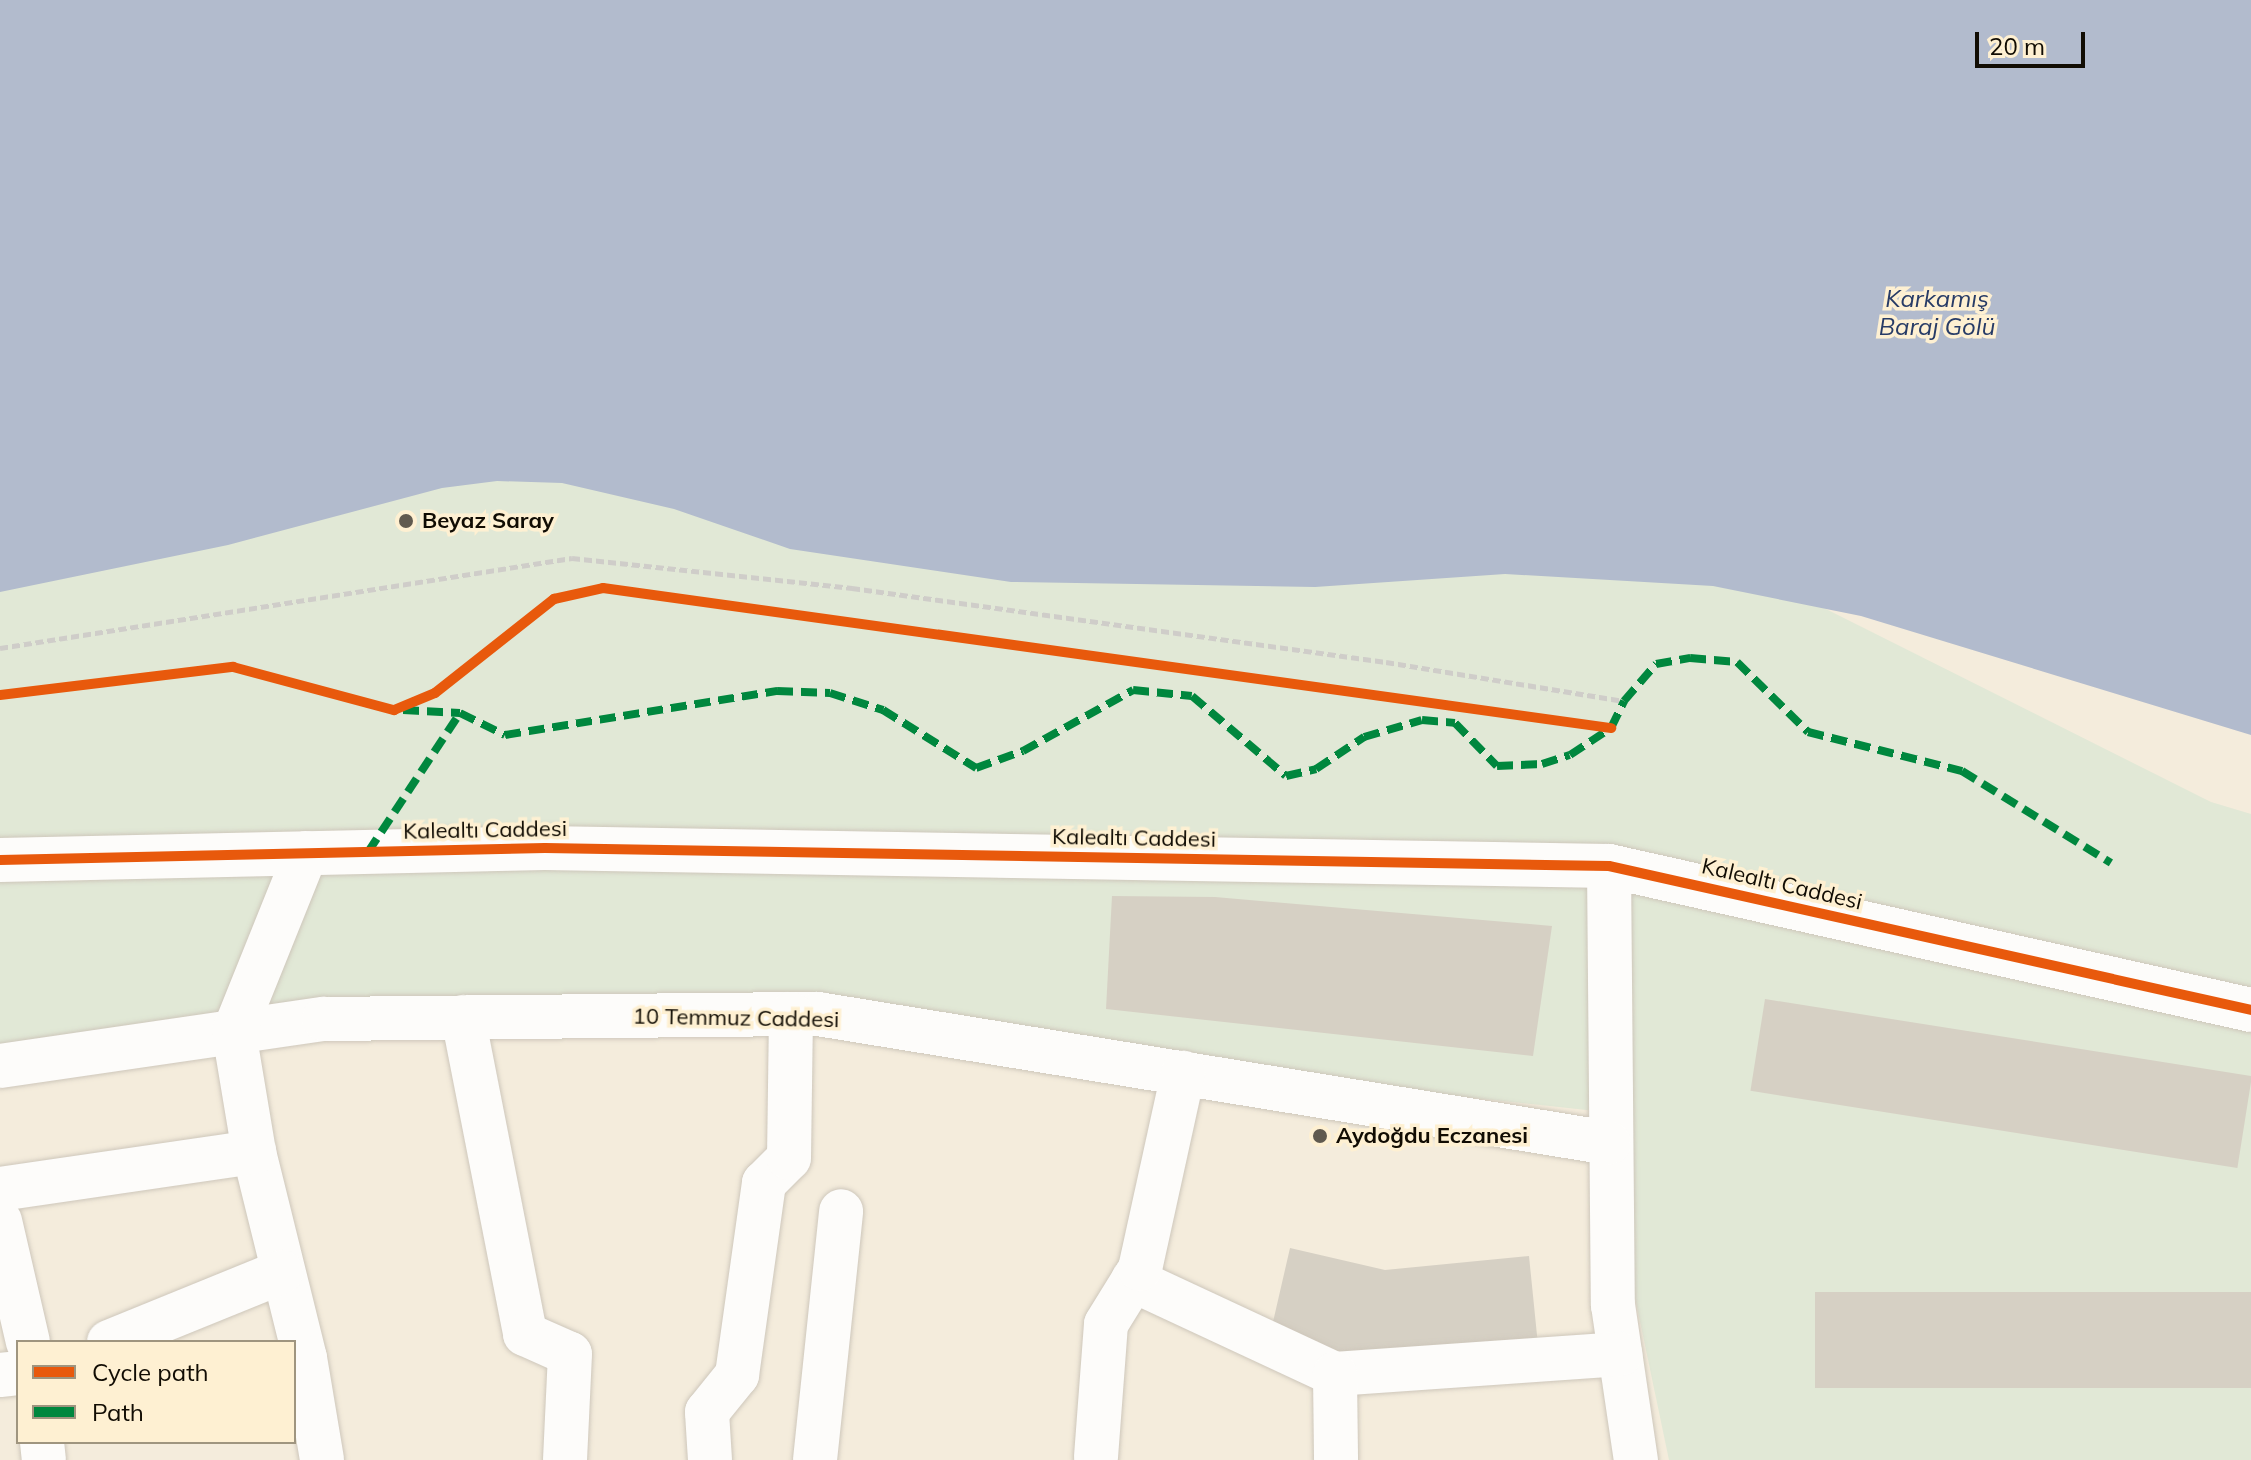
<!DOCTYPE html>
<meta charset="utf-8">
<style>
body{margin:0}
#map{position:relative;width:2251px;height:1460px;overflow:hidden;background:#f4ecdc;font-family:Mulish,sans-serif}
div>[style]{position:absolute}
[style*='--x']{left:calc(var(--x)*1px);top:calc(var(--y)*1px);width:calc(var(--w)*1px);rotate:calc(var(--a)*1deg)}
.green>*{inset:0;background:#e1e8d6}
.water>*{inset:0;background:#b2bbcd}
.building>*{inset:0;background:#d6d0c4;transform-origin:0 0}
.path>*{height:5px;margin-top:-2.5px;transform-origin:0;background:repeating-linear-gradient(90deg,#cfcdc9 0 8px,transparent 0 12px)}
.roads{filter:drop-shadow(0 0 2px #cec7bb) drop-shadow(0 0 2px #cec7bb)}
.minor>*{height:44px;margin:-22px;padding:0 22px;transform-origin:22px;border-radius:22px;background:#fdfcfa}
.quiet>*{height:8px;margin-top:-4px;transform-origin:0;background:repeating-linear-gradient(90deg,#00873e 0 16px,transparent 0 24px)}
.cycleway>*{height:10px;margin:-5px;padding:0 5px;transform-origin:5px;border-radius:5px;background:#e8590c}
.dots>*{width:22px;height:22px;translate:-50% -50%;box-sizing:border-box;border:4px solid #fef0d2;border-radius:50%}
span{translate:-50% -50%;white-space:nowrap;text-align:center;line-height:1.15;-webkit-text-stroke:7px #fef0d2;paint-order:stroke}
.poi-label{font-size:22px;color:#110c03;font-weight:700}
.left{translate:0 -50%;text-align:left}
.street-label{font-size:22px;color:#110c03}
.water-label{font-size:24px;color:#273b66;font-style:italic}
.legend{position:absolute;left:16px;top:1340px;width:280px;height:104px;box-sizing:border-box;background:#fef0d2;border:2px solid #9f957f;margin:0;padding:10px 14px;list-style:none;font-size:24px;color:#110c03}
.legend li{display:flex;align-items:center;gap:16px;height:40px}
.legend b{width:40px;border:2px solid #9f957f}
.scale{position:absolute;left:1975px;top:32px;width:110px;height:36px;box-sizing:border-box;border:4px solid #110c03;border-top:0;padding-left:10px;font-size:24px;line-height:28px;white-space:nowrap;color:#110c03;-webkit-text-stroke:6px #fef0d2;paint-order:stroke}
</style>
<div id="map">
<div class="green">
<i style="clip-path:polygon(605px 259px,1664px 528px,2211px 802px,2251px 814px,2251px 1460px,1669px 1460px,1596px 1111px,584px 1003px,0 1065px,0 528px)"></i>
</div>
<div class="water">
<i style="clip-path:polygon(0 0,2251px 0,2251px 735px,1861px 616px,1713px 586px,1505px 574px,1315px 587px,1011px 582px,790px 549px,674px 509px,562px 483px,497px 481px,442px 488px,228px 545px,0 592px)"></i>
</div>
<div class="building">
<i style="clip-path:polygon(1112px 896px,1215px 897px,1552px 926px,1533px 1056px,1106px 1009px)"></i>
<i style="left:1765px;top:999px;width:493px;height:93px;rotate:9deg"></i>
<i style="clip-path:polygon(1290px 1248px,1385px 1270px,1529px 1256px,1538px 1345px,1380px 1361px,1270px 1335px)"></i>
<i style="left:2251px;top:1292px;width:96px;height:436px;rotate:90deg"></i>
</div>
<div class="path">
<i style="--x:0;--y:648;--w:579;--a:-8.94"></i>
<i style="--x:572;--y:558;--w:282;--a:6.1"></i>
<i style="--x:852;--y:588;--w:539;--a:7.89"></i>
<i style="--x:1386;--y:662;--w:241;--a:9.3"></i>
</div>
<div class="roads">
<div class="minor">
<i style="--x:0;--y:860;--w:545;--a:-1.26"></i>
<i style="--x:545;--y:848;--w:1064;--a:0.97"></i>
<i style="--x:1609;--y:866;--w:658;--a:12.64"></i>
<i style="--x:1609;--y:866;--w:439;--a:89.5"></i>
<i style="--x:1613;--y:1305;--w:157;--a:81.6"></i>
<i style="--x:463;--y:1017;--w:323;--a:78.9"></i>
<i style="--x:525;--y:1334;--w:49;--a:24"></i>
<i style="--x:570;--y:1354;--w:106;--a:92.7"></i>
<i style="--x:0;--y:1066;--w:327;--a:-8.3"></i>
<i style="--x:324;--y:1019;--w:494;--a:-0.6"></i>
<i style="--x:818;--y:1014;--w:801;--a:9.26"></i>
<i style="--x:254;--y:1152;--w:212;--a:76.1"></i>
<i style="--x:305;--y:1358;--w:103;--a:80.5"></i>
<i style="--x:0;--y:1189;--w:257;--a:-8.3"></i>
<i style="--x:254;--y:1152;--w:122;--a:-99.5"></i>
<i style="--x:234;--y:1032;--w:193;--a:-68.1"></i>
<i style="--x:0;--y:1221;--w:124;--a:77"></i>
<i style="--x:1133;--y:1280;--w:223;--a:25"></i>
<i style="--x:1335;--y:1374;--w:286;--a:-4"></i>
<i style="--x:109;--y:1342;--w:186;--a:-22.1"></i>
<i style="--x:1335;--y:1374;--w:86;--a:89.3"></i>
<i style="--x:0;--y:1375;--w:18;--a:-6"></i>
<i style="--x:42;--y:1442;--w:18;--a:84"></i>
<i style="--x:1096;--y:1457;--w:133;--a:-85.7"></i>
<i style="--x:1106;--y:1324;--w:65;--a:-58.3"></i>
<i style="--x:1140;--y:1269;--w:201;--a:-77.6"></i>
<i style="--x:710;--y:1460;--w:48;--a:-93.6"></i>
<i style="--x:707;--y:1412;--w:48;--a:-51"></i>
<i style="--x:737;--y:1375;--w:194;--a:-82"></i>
<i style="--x:764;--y:1183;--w:35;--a:-45"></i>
<i style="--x:789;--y:1158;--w:144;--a:-89.2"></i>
<i style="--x:815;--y:1460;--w:250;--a:-84"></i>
</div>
</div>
<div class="quiet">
<i style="--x:403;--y:710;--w:57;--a:3"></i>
<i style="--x:460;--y:713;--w:50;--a:26.1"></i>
<i style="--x:505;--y:735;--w:276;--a:-9.2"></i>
<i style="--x:777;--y:691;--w:53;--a:2.2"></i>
<i style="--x:830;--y:693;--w:56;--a:17.8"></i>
<i style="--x:883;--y:710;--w:110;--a:31.9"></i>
<i style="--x:976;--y:768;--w:50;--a:-19.9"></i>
<i style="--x:1023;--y:751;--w:126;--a:-29"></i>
<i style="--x:1133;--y:690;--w:59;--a:5.8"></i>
<i style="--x:1192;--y:696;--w:123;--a:40.4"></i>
<i style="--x:1286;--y:776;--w:31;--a:-13"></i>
<i style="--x:1316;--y:769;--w:58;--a:-33.7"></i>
<i style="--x:1364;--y:737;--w:60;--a:-16.3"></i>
<i style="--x:1422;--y:720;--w:33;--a:5"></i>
<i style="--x:1455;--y:723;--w:60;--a:45.7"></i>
<i style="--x:1497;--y:766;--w:45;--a:-2.5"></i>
<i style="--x:1542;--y:764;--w:29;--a:-18"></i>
<i style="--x:1570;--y:755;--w:49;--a:-33.4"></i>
<i style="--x:1611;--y:728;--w:30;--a:-64"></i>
<i style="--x:1624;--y:701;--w:49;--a:-49.1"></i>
<i style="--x:1656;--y:664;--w:35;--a:-10"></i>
<i style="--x:1690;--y:658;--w:47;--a:4.9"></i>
<i style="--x:1737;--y:662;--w:100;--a:44.6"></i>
<i style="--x:1808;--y:732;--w:159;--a:14.2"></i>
<i style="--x:1962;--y:771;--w:175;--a:31.7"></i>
<i style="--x:368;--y:852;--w:167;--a:-56.5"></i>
</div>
<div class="cycleway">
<i style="--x:0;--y:695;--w:235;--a:-6.9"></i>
<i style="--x:233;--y:667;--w:167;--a:15"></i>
<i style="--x:394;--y:710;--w:44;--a:-22.5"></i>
<i style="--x:435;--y:693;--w:152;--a:-38.3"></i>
<i style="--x:554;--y:599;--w:50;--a:-12.7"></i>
<i style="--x:603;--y:588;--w:1018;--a:7.91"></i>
<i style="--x:0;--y:860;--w:545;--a:-1.26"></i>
<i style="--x:545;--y:848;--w:1064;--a:0.97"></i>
<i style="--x:1609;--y:866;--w:658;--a:12.64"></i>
</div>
<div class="dots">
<i style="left:406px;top:521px;background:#605a4f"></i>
<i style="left:1320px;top:1136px;background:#605a4f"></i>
</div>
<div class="poi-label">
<span class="left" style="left:422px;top:521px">Beyaz Saray</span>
<span class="left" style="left:1336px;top:1136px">Aydoğdu Eczanesi</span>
</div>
<div class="street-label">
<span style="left:485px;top:830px;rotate:-1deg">Kalealtı Caddesi</span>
<span style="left:1134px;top:838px;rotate:1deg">Kalealtı Caddesi</span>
<span style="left:1782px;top:884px;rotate:13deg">Kalealtı Caddesi</span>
<span style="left:736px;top:1018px;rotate:1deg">10 Temmuz Caddesi</span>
</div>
<div class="water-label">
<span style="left:1937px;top:313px">Karkamış<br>Baraj Gölü</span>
</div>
<ul class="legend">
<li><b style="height:10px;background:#e8590c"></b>Cycle path</li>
<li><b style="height:10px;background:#00873e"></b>Path</li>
</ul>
<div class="scale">20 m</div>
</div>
